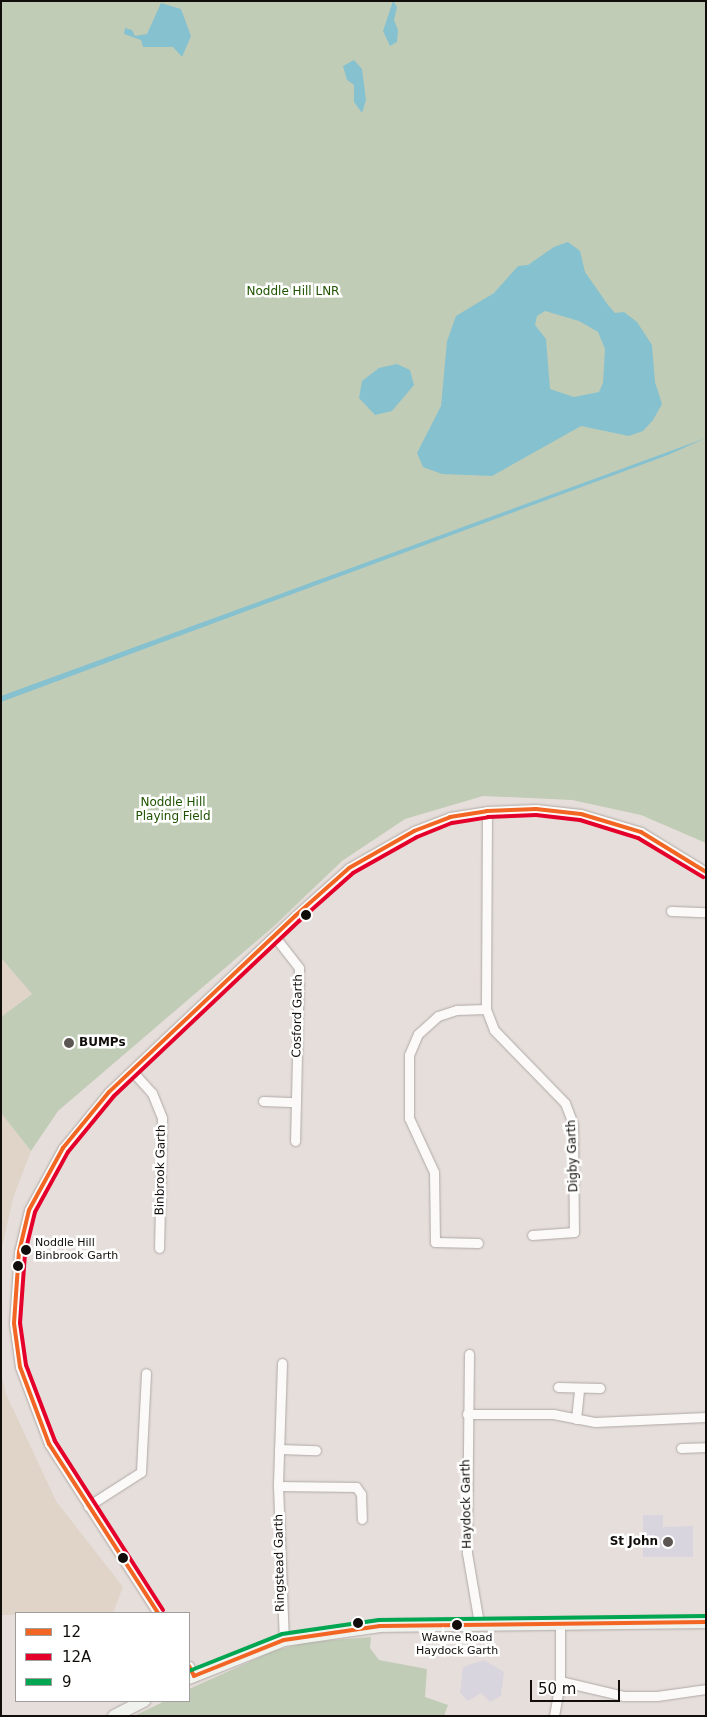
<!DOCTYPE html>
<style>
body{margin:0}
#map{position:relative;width:707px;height:1717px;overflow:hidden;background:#e6deda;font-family:"DejaVu Sans",sans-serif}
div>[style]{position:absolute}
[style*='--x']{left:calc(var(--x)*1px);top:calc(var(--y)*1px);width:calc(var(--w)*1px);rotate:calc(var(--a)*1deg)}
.education>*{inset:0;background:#e0d4c8}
.green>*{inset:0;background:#c1ccb6}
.water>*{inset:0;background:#86c1d0}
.building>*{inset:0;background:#d9d5df}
.roads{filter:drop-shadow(0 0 1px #afa9a6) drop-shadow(0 0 1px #afa9a6)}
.street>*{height:9px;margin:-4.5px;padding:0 4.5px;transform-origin:4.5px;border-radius:4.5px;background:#fbfaf9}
.secondary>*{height:12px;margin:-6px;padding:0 6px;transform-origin:6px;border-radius:6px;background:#f0f2ee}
.bus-1>*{height:4px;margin:-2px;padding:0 2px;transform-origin:2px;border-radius:2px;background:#f26522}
.bus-2>*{height:4px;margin:-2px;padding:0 2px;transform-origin:2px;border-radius:2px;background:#e4002b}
.bus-3>*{height:4px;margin:-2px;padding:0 2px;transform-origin:2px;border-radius:2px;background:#00a651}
.dots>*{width:14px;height:14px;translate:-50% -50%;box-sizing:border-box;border:2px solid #fff;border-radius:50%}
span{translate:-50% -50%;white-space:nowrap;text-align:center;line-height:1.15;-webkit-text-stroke:5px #fff;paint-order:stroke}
.bus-label{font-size:11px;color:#110d0a}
.left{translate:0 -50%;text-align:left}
.park-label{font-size:12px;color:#1f5300}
.street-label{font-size:12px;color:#110d0a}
.poi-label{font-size:12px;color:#110d0a;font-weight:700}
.right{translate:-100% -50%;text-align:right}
.frame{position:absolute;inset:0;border:2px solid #110d0a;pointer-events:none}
.legend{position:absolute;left:15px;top:1612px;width:175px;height:90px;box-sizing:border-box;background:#fff;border:1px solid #a09e9d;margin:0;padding:6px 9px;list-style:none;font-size:15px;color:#110d0a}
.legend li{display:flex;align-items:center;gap:10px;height:25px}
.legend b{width:25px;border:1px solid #a09e9d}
.scale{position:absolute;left:530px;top:1680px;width:90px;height:22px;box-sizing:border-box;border:2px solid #110d0a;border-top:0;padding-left:6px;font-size:15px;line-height:18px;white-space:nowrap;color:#110d0a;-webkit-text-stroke:4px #fff;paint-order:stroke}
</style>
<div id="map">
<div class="education">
<i style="clip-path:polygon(1px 958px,32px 994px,1px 1017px)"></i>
<i style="clip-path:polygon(1px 1113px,31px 1151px,13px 1198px,1px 1252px)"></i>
<i style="clip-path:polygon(1px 1373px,6px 1394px,56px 1501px,123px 1587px,113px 1613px,1px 1615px)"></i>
</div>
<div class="green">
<i style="clip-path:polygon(1px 1px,706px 1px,706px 843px,641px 815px,572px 800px,483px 796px,405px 819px,342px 861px,273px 927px,58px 1111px,31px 1151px,1px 1113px,1px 1017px,32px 994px,1px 958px)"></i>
<i style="clip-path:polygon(371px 1637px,370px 1648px,379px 1660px,427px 1669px,425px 1697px,448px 1705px,444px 1716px,134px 1716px,165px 1701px,189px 1701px,189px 1689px,276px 1650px,309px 1642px)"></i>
</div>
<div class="water">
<i style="clip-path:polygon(393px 1px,397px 7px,394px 20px,398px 30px,397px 42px,390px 46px,383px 31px)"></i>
<i style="clip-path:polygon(161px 3px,181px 9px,191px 36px,182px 57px,173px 47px,143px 47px,141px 40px,124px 34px,125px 28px,132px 30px,135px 36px,147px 34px)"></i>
<i style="clip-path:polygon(354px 60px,362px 69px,366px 100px,362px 113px,354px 102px,354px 85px,347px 80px,343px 66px)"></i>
<i style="clip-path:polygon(evenodd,568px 242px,580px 251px,585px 272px,608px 305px,615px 313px,624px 312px,637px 322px,652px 345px,655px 382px,662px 404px,653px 420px,643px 431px,629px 436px,581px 426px,492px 476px,442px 474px,423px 467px,417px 453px,441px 406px,447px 341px,456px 316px,494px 293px,518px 266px,528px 265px,554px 247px,568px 242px,545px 311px,579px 321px,598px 332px,605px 349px,603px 383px,599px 392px,574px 397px,550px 389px,546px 339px,535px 325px,537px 316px,545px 311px)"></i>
<i style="clip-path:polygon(397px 364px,410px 370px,414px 385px,392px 411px,375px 415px,359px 398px,362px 381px,379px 368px)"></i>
<i style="clip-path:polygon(706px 438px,668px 455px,1px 702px,1px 696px)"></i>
</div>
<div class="building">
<i style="clip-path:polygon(643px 1515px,663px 1515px,663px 1527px,693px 1526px,693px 1557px,643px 1557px)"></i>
<i style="clip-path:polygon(484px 1660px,504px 1672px,501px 1696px,490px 1702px,481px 1693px,468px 1701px,460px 1693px,463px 1667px)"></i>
</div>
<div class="roads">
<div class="street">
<i style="--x:487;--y:811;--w:198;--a:90.3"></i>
<i style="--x:486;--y:1009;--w:22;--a:69"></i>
<i style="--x:494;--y:1030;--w:102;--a:45.8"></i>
<i style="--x:565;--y:1103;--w:22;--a:69"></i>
<i style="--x:573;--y:1124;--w:108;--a:89.5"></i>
<i style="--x:574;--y:1232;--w:42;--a:175.9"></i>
<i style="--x:671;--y:911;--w:35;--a:2"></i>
<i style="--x:275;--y:937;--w:39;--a:52"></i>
<i style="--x:299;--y:968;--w:173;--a:91.3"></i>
<i style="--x:132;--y:1071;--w:30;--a:48"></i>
<i style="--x:152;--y:1093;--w:27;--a:68"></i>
<i style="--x:162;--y:1118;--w:130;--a:91.3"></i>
<i style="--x:263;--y:1101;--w:33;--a:2"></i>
<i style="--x:478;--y:1243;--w:43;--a:-178.7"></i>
<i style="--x:435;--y:1242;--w:70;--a:-90.8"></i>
<i style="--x:434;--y:1172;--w:60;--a:-114.8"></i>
<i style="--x:409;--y:1118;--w:63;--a:-90"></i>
<i style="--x:409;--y:1055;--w:23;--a:-67"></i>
<i style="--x:418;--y:1034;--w:27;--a:-42"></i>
<i style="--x:438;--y:1016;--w:20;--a:-18"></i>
<i style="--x:457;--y:1010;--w:29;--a:-2"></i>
<i style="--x:469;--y:1354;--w:199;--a:90.6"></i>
<i style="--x:467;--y:1553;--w:71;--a:80.3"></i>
<i style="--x:282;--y:1363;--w:123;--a:91.9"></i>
<i style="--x:278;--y:1486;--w:154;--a:87.8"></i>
<i style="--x:558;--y:1387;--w:42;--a:1.4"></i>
<i style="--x:467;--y:1414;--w:86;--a:0"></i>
<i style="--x:553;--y:1414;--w:43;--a:10.8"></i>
<i style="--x:595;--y:1422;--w:111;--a:-2.6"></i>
<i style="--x:576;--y:1419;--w:31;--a:-84"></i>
<i style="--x:681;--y:1448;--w:25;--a:-2"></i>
<i style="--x:279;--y:1449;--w:37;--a:2"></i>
<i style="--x:278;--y:1486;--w:78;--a:0.7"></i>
<i style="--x:356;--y:1487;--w:9;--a:54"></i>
<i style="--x:361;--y:1494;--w:25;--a:88"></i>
<i style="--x:88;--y:1506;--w:63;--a:-32.7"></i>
<i style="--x:141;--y:1472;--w:99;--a:-87.1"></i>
<i style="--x:158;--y:1613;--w:201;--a:-122.8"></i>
<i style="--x:49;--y:1444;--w:82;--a:-110.6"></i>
<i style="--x:20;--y:1367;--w:44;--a:-97.8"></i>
<i style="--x:14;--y:1323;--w:71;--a:-86"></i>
<i style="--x:19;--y:1252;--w:43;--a:-76.6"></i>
<i style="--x:29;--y:1210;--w:71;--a:-61.3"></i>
<i style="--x:63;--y:1148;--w:72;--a:-50.6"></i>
<i style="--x:109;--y:1092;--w:256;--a:-43.4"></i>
<i style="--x:295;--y:916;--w:72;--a:-41.6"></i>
<i style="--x:349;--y:868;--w:75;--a:-29.6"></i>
<i style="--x:414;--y:831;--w:39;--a:-21"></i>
<i style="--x:450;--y:817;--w:37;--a:-9"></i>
<i style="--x:487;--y:811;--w:49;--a:-2.3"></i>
<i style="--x:536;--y:809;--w:45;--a:6.3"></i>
<i style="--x:581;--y:814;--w:63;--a:16.7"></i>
<i style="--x:641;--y:832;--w:76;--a:31.6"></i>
<i style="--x:189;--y:1666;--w:11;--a:63"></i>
<i style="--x:560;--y:1681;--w:66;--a:13.2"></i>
<i style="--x:624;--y:1696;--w:33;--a:0"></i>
<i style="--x:657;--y:1696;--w:49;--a:-8.1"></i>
<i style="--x:554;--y:1716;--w:36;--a:-80"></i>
<i style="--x:560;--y:1681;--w:57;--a:-90"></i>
</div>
<div class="secondary">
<i style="--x:189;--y:1678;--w:102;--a:-21.8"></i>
<i style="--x:284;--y:1640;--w:97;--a:-8.3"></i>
<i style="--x:380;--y:1626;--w:326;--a:-0.7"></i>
<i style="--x:114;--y:1716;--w:34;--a:-27"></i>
</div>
</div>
<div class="bus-1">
<i style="--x:158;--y:1613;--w:201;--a:-122.8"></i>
<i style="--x:49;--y:1444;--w:82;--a:-110.6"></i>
<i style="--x:20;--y:1367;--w:44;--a:-97.8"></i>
<i style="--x:14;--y:1323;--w:71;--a:-86"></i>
<i style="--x:19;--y:1252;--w:43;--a:-76.6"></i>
<i style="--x:29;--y:1210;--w:71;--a:-61.3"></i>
<i style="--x:63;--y:1148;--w:72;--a:-50.6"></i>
<i style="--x:109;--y:1092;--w:256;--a:-43.4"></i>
<i style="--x:295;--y:916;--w:72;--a:-41.6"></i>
<i style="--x:349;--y:868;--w:75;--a:-29.6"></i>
<i style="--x:414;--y:831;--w:39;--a:-21"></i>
<i style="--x:450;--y:817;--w:37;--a:-9"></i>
<i style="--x:487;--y:811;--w:49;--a:-2.3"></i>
<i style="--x:536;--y:809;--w:45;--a:6.3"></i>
<i style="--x:581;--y:814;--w:63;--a:16.7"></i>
<i style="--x:641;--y:832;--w:76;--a:31.6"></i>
<i style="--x:189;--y:1666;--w:11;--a:63"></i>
<i style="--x:194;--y:1676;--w:97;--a:-21.8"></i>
<i style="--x:284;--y:1640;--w:97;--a:-8.3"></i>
<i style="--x:380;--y:1626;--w:326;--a:-0.7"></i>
</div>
<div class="bus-2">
<i style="--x:163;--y:1610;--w:201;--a:-122.6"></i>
<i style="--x:55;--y:1441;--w:81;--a:-110.9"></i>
<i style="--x:26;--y:1365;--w:42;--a:-98.1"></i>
<i style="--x:20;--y:1323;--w:70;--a:-85.9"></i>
<i style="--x:25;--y:1253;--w:42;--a:-76.3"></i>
<i style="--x:35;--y:1212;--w:68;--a:-61.2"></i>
<i style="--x:68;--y:1152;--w:72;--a:-50.6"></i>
<i style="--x:114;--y:1096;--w:255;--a:-43.4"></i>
<i style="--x:299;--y:921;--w:72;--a:-41.6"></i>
<i style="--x:353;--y:873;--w:73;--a:-29.4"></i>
<i style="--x:417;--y:837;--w:38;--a:-22"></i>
<i style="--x:452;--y:823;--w:36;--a:-9"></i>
<i style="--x:488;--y:817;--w:48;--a:-2.4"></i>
<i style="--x:536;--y:815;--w:44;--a:6.5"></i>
<i style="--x:580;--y:820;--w:61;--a:17.2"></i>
<i style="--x:638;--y:838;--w:76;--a:31"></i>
</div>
<div class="bus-3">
<i style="--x:189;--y:1671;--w:100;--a:-21.7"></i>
<i style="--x:282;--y:1634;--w:98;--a:-8.2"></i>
<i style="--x:379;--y:1620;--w:327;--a:-0.7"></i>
</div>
<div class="dots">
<i style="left:306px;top:915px;background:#110d0a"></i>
<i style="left:69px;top:1043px;background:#5c5653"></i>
<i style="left:26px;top:1250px;background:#110d0a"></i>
<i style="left:18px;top:1266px;background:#110d0a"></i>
<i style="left:668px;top:1542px;background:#5c5653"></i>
<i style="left:123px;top:1558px;background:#110d0a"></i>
<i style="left:358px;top:1623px;background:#110d0a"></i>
<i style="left:457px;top:1625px;background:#110d0a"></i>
</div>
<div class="bus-label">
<span class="left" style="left:35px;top:1250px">Noddle Hill<br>Binbrook Garth</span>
<span style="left:457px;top:1645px">Wawne Road<br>Haydock Garth</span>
</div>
<div class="park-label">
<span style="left:293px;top:292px">Noddle Hill LNR</span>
<span style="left:173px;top:810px">Noddle Hill<br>Playing Field</span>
</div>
<div class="street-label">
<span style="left:298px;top:1016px;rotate:-89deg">Cosford Garth</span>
<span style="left:573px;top:1156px;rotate:-92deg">Digby Garth</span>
<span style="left:161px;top:1170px;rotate:-89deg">Binbrook Garth</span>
<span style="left:467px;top:1504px;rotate:-91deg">Haydock Garth</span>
<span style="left:280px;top:1563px;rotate:-91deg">Ringstead Garth</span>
</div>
<div class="poi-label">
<span class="left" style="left:79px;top:1043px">BUMPs</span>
<span class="right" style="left:658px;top:1542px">St John</span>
</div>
<div class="frame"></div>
<ul class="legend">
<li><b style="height:6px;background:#f26522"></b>12</li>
<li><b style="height:6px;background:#e4002b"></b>12A</li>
<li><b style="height:6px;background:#00a651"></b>9</li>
</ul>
<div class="scale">50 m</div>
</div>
